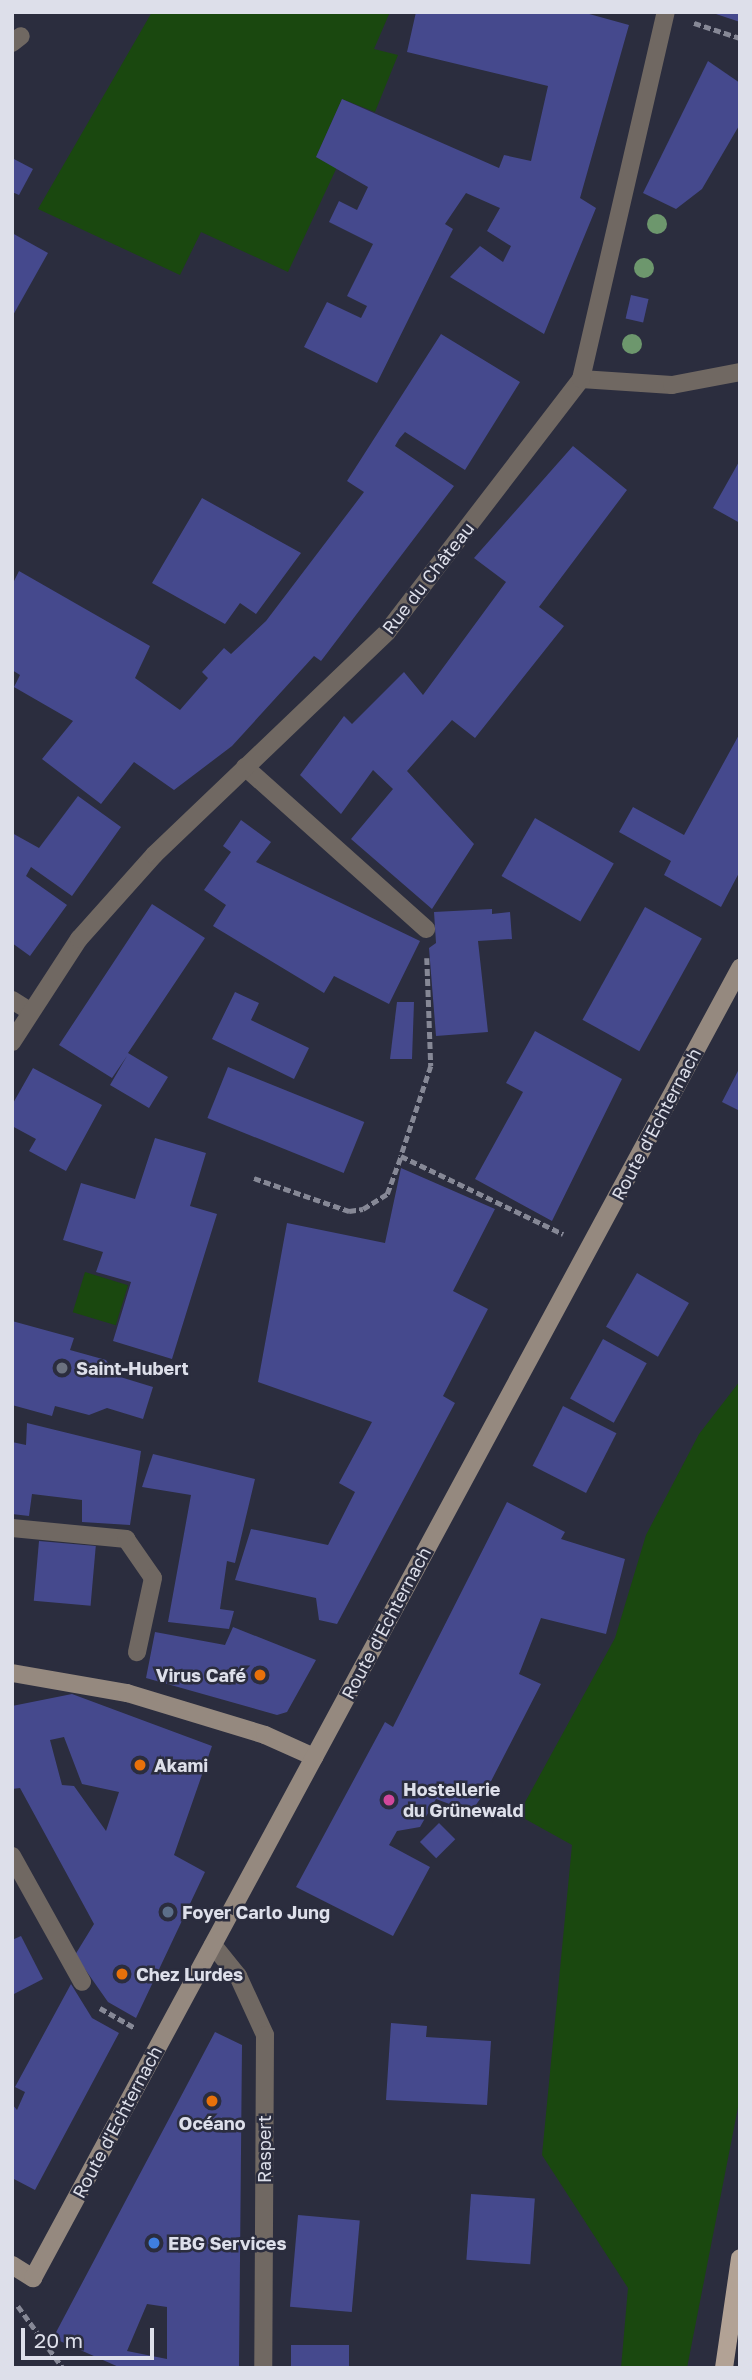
<!DOCTYPE html>
<meta charset="utf-8">
<style>
body{margin:0}
#map{position:relative;width:752px;height:2380px;overflow:hidden;background:#2b2d3e;font-family:"Golos Text",sans-serif}
div>[style]{position:absolute}
[style*='--x']{left:calc(var(--x)*1px);top:calc(var(--y)*1px);width:calc(var(--w)*1px);rotate:calc(var(--a)*1deg)}
.green>*{inset:0;background:#1a480f;transform-origin:0 0}
.building>*{inset:0;background:#45498d;transform-origin:0 0}
.path>*{height:4.5px;margin-top:-2.25px;transform-origin:0;background:repeating-linear-gradient(90deg,#868896 0 7px,transparent 0 10.5px)}
.lane>*{height:18px;margin:-9px;padding:0 9px;transform-origin:9px;border-radius:9px;background:#706862}
.street>*{height:18px;margin:-9px;padding:0 9px;transform-origin:9px;border-radius:9px;background:#706862}
.secondary>*{height:18px;margin:-9px;padding:0 9px;transform-origin:9px;border-radius:9px;background:#95897f}
.primary>*{height:18px;margin:-9px;padding:0 9px;transform-origin:9px;border-radius:9px;background:#b2a295}
.trees>*{width:20px;height:20px;margin:-10px;border-radius:50%;background:#6d976d}
.dots>*{width:19px;height:19px;translate:-50% -50%;box-sizing:border-box;border:4px solid #2b2d3e;border-radius:50%}
span{translate:-50% -50%;white-space:nowrap;text-align:center;line-height:1.15;-webkit-text-stroke:5px #2b2d3e;paint-order:stroke}
.street-label{font-size:18px;color:#dddfea}
.poi-label{font-size:18px;color:#dddfea;font-weight:700}
.left{translate:0 -50%;text-align:left}
.right{translate:-100% -50%;text-align:right}
.frame{position:absolute;inset:0;border:14px solid #dddfea;pointer-events:none}
.scale{position:absolute;left:21px;top:2328px;width:133px;height:32px;box-sizing:border-box;border:4px solid #dddfea;border-top:0;padding-left:9px;font-size:21px;line-height:24px;white-space:nowrap;color:#dddfea;-webkit-text-stroke:5px #2b2d3e;paint-order:stroke}
</style>
<div id="map">
<div class="green">
<i style="clip-path:polygon(152px 12px,390px 12px,374px 49px,398px 55px,375px 112px,342px 99px,316px 157px,337px 167px,288px 272px,201px 232px,180px 275px,38px 209px)"></i>
<i style="left:85px;top:1272px;width:45px;height:42px;rotate:17deg"></i>
<i style="clip-path:polygon(740px 1381px,740px 2097px,687px 2368px,621px 2368px,628px 2288px,542px 2155px,572px 1845px,518px 1815px,615px 1638px,646px 1535px,699px 1434px)"></i>
</div>
<div class="building">
<i style="clip-path:polygon(416px 12px,582px 12px,629px 25px,580px 198px,596px 208px,544px 334px,450px 277px,480px 246px,503px 262px,511px 246px,487px 231px,500px 208px,466px 193px,445px 224px,453px 229px,377px 383px,304px 347px,327px 302px,361px 318px,367px 306px,347px 296px,373px 244px,329px 222px,339px 201px,357px 210px,368px 187px,316px 157px,342px 99px,499px 168px,504px 155px,531px 161px,548px 86px,407px 52px)"></i>
<i style="clip-path:polygon(713px 12px,740px 12px,740px 22px,713px 13px)"></i>
<i style="clip-path:polygon(708px 61px,740px 83px,740px 124px,702px 189px,676px 209px,643px 193px)"></i>
<i style="clip-path:polygon(12px 158px,33px 169px,19px 195px,12px 192px)"></i>
<i style="clip-path:polygon(12px 233px,48px 253px,12px 317px)"></i>
<i style="left:631px;top:295px;width:18px;height:24px;rotate:13deg"></i>
<i style="clip-path:polygon(441px 334px,520px 382px,465px 470px,405px 432px,399px 439px,395px 446px,454px 486px,321px 661px,314px 656px,232px 746px,174px 790px,134px 762px,101px 804px,42px 759px,73px 721px,14px 687px,20px 675px,12px 670px,12px 585px,19px 571px,150px 646px,135px 678px,180px 710px,208px 678px,202px 672px,224px 648px,231px 654px,266px 621px,364px 492px,347px 481px)"></i>
<i style="clip-path:polygon(573px 446px,627px 490px,539px 607px,564px 626px,475px 738px,452px 720px,407px 771px,474px 844px,432px 909px,351px 839px,393px 789px,373px 770px,341px 814px,300px 775px,344px 716px,352px 724px,404px 672px,423px 695px,506px 582px,474px 558px)"></i>
<i style="clip-path:polygon(740px 460px,740px 523px,713px 508px)"></i>
<i style="clip-path:polygon(202px 498px,301px 553px,256px 614px,240px 603px,225px 624px,152px 583px)"></i>
<i style="clip-path:polygon(740px 733px,740px 871px,721px 907px,664px 875px,671px 861px,619px 832px,633px 807px,684px 835px)"></i>
<i style="clip-path:polygon(78px 796px,121px 827px,72px 896px,31px 867px,26px 876px,67px 905px,30px 956px,12px 943px,12px 833px,39px 848px)"></i>
<i style="left:535px;top:818px;width:91px;height:67px;rotate:30deg"></i>
<i style="clip-path:polygon(241px 820px,271px 842px,256px 862px,420px 941px,389px 1004px,334px 976px,324px 993px,213px 926px,226px 905px,204px 890px,231px 852px,223px 846px)"></i>
<i style="clip-path:polygon(152px 904px,205px 938px,128px 1053px,168px 1077px,149px 1108px,110px 1085px,127px 1056px,112px 1078px,59px 1045px)"></i>
<i style="left:645px;top:907px;width:65px;height:129px;rotate:29deg"></i>
<i style="clip-path:polygon(492px 909px,492px 914px,510px 912px,512px 939px,478px 941px,488px 1032px,436px 1036px,429px 948px,436px 943px,434px 912px)"></i>
<i style="clip-path:polygon(235px 992px,259px 1003px,251px 1020px,309px 1048px,294px 1079px,212px 1039px)"></i>
<i style="clip-path:polygon(397px 1002px,414px 1002px,412px 1059px,390px 1059px)"></i>
<i style="clip-path:polygon(535px 1031px,622px 1079px,552px 1221px,475px 1179px,523px 1092px,506px 1083px)"></i>
<i style="left:228px;top:1067px;width:147px;height:55px;rotate:22deg"></i>
<i style="clip-path:polygon(740px 1067px,740px 1111px,722px 1102px)"></i>
<i style="clip-path:polygon(33px 1068px,102px 1105px,66px 1171px,29px 1151px,36px 1139px,12px 1126px,12px 1105px)"></i>
<i style="clip-path:polygon(155px 1138px,206px 1153px,190px 1206px,217px 1214px,172px 1359px,113px 1341px,131px 1282px,96px 1272px,103px 1252px,63px 1240px,81px 1183px,135px 1199px)"></i>
<i style="clip-path:polygon(401px 1168px,495px 1209px,453px 1291px,488px 1309px,443px 1396px,455px 1403px,337px 1624px,319px 1620px,316px 1598px,235px 1580px,251px 1529px,328px 1545px,355px 1492px,339px 1483px,372px 1422px,258px 1382px,287px 1223px,385px 1243px)"></i>
<i style="left:637px;top:1273px;width:60px;height:62px;rotate:30deg"></i>
<i style="clip-path:polygon(12px 1321px,74px 1338px,70px 1350px,106px 1360px,117px 1376px,153px 1387px,143px 1419px,107px 1408px,89px 1415px,55px 1406px,52px 1416px,12px 1405px)"></i>
<i style="left:603px;top:1339px;width:50px;height:68px;rotate:29deg"></i>
<i style="left:563px;top:1406px;width:60px;height:67px;rotate:27deg"></i>
<i style="clip-path:polygon(27px 1423px,141px 1451px,130px 1525px,82px 1522px,82px 1500px,32px 1494px,29px 1516px,12px 1514px,12px 1442px,26px 1445px)"></i>
<i style="clip-path:polygon(153px 1454px,255px 1479px,235px 1563px,227px 1561px,220px 1609px,234px 1611px,229px 1629px,168px 1622px,191px 1495px,142px 1487px)"></i>
<i style="clip-path:polygon(507px 1502px,565px 1532px,561px 1539px,625px 1559px,606px 1634px,541px 1618px,519px 1674px,541px 1684px,487px 1789px,471px 1812px,436px 1799px,420px 1827px,397px 1831px,389px 1845px,430px 1867px,393px 1936px,296px 1887px,385px 1722px,393px 1727px)"></i>
<i style="left:39px;top:1541px;width:57px;height:60px;rotate:5deg"></i>
<i style="clip-path:polygon(233px 1627px,316px 1660px,287px 1712px,277px 1715px,146px 1678px,155px 1632px,225px 1645px)"></i>
<i style="clip-path:polygon(evenodd,72px 1694px,212px 1746px,174px 1855px,205px 1872px,136px 2018px,108px 2002px,75px 1955px,94px 1924px,20px 1788px,12px 1789px,12px 1706px,72px 1694px,64px 1737px,82px 1784px,119px 1792px,106px 1831px,74px 1786px,62px 1785px,50px 1740px,64px 1737px)"></i>
<i style="left:439px;top:1823px;width:23px;height:27px;rotate:45deg"></i>
<i style="clip-path:polygon(21px 1936px,43px 1979px,12px 1995px,12px 1940px)"></i>
<i style="clip-path:polygon(71px 1984px,92px 2018px,119px 2033px,35px 2190px,12px 2178px,12px 2104px,17px 2110px,25px 2092px,15px 2087px)"></i>
<i style="clip-path:polygon(391px 2023px,427px 2026px,426px 2037px,491px 2041px,487px 2105px,386px 2100px)"></i>
<i style="clip-path:polygon(evenodd,215px 2032px,242px 2045px,239px 2368px,121px 2368px,53px 2338px,215px 2032px,147px 2304px,167px 2307px,167px 2359px,127px 2351px,147px 2304px)"></i>
<i style="left:471px;top:2194px;width:64px;height:66px;rotate:4deg"></i>
<i style="left:298px;top:2215px;width:62px;height:92px;rotate:5deg"></i>
<i style="left:349px;top:2345px;width:23px;height:58px;rotate:90deg"></i>
</div>
<div class="path">
<i style="--x:694;--y:23;--w:48;--a:18.1"></i>
<i style="--x:427;--y:958;--w:108;--a:87.9"></i>
<i style="--x:431;--y:1066;--w:95;--a:108.4"></i>
<i style="--x:401;--y:1156;--w:180;--a:25.7"></i>
<i style="--x:254;--y:1178;--w:101;--a:19.2"></i>
<i style="--x:349;--y:1211;--w:14;--a:-8"></i>
<i style="--x:363;--y:1209;--w:28;--a:-32"></i>
<i style="--x:387;--y:1194;--w:40;--a:-69.8"></i>
<i style="--x:100;--y:2008;--w:40;--a:29.7"></i>
<i style="--x:18;--y:2306;--w:77;--a:54"></i>
</div>
<div class="lane">
<i style="--x:12;--y:1856;--w:144;--a:60.9"></i>
</div>
<div class="street">
<i style="--x:12;--y:43;--w:11;--a:-38"></i>
<i style="--x:581;--y:379;--w:91;--a:3.8"></i>
<i style="--x:672;--y:385;--w:69;--a:-10.8"></i>
<i style="--x:245;--y:767;--w:243;--a:41.8"></i>
<i style="--x:12;--y:1000;--w:22;--a:32"></i>
<i style="--x:12;--y:1042;--w:123;--a:-57"></i>
<i style="--x:79;--y:939;--w:113;--a:-48.2"></i>
<i style="--x:154;--y:855;--w:323;--a:-43.7"></i>
<i style="--x:387;--y:632;--w:319;--a:-52.5"></i>
<i style="--x:581;--y:379;--w:377;--a:-77"></i>
<i style="--x:12;--y:1528;--w:115;--a:5.5"></i>
<i style="--x:126;--y:1539;--w:47;--a:55.3"></i>
<i style="--x:153;--y:1578;--w:76;--a:102.2"></i>
<i style="--x:213;--y:1945;--w:40;--a:51"></i>
<i style="--x:238;--y:1976;--w:65;--a:65.4"></i>
<i style="--x:265;--y:2035;--w:333;--a:90.3"></i>
</div>
<div class="secondary">
<i style="--x:12;--y:1673;--w:117;--a:9.9"></i>
<i style="--x:127;--y:1693;--w:144;--a:16.9"></i>
<i style="--x:265;--y:1735;--w:54;--a:24.2"></i>
<i style="--x:12;--y:2265;--w:25;--a:32"></i>
<i style="--x:33;--y:2278;--w:1489;--a:-61.64"></i>
</div>
<div class="primary">
<i style="--x:724;--y:2368;--w:111;--a:-81.7"></i>
</div>
<div class="trees">
<i style="left:657px;top:224px"></i>
<i style="left:644px;top:268px"></i>
<i style="left:632px;top:344px"></i>
</div>
<div class="dots">
<i style="left:62px;top:1368px;background:#6b7280"></i>
<i style="left:260px;top:1675px;background:#e8710a"></i>
<i style="left:140px;top:1765px;background:#e8710a"></i>
<i style="left:389px;top:1800px;background:#d1479c"></i>
<i style="left:168px;top:1912px;background:#5c6f8a"></i>
<i style="left:122px;top:1974px;background:#e8710a"></i>
<i style="left:212px;top:2101px;background:#e8710a"></i>
<i style="left:154px;top:2243px;background:#3f7fe0"></i>
</div>
<div class="street-label">
<span style="left:428px;top:578px;rotate:-52deg">Rue du Château</span>
<span style="left:656px;top:1124px;rotate:-62deg">Route d'Echternach</span>
<span style="left:386px;top:1623px;rotate:-62deg">Route d'Echternach</span>
<span style="left:117px;top:2122px;rotate:-62deg">Route d'Echternach</span>
<span style="left:264px;top:2149px;rotate:-90deg">Raspert</span>
</div>
<div class="poi-label">
<span class="left" style="left:76px;top:1368px">Saint-Hubert</span>
<span class="right" style="left:246px;top:1675px">Virus Café</span>
<span class="left" style="left:154px;top:1765px">Akami</span>
<span class="left" style="left:403px;top:1800px">Hostellerie<br>du Grünewald</span>
<span class="left" style="left:182px;top:1912px">Foyer Carlo Jung</span>
<span class="left" style="left:136px;top:1974px">Chez Lurdes</span>
<span style="left:212px;top:2123px">Océano</span>
<span class="left" style="left:168px;top:2243px">EBG Services</span>
</div>
<div class="frame"></div>
<div class="scale">20 m</div>
</div>
